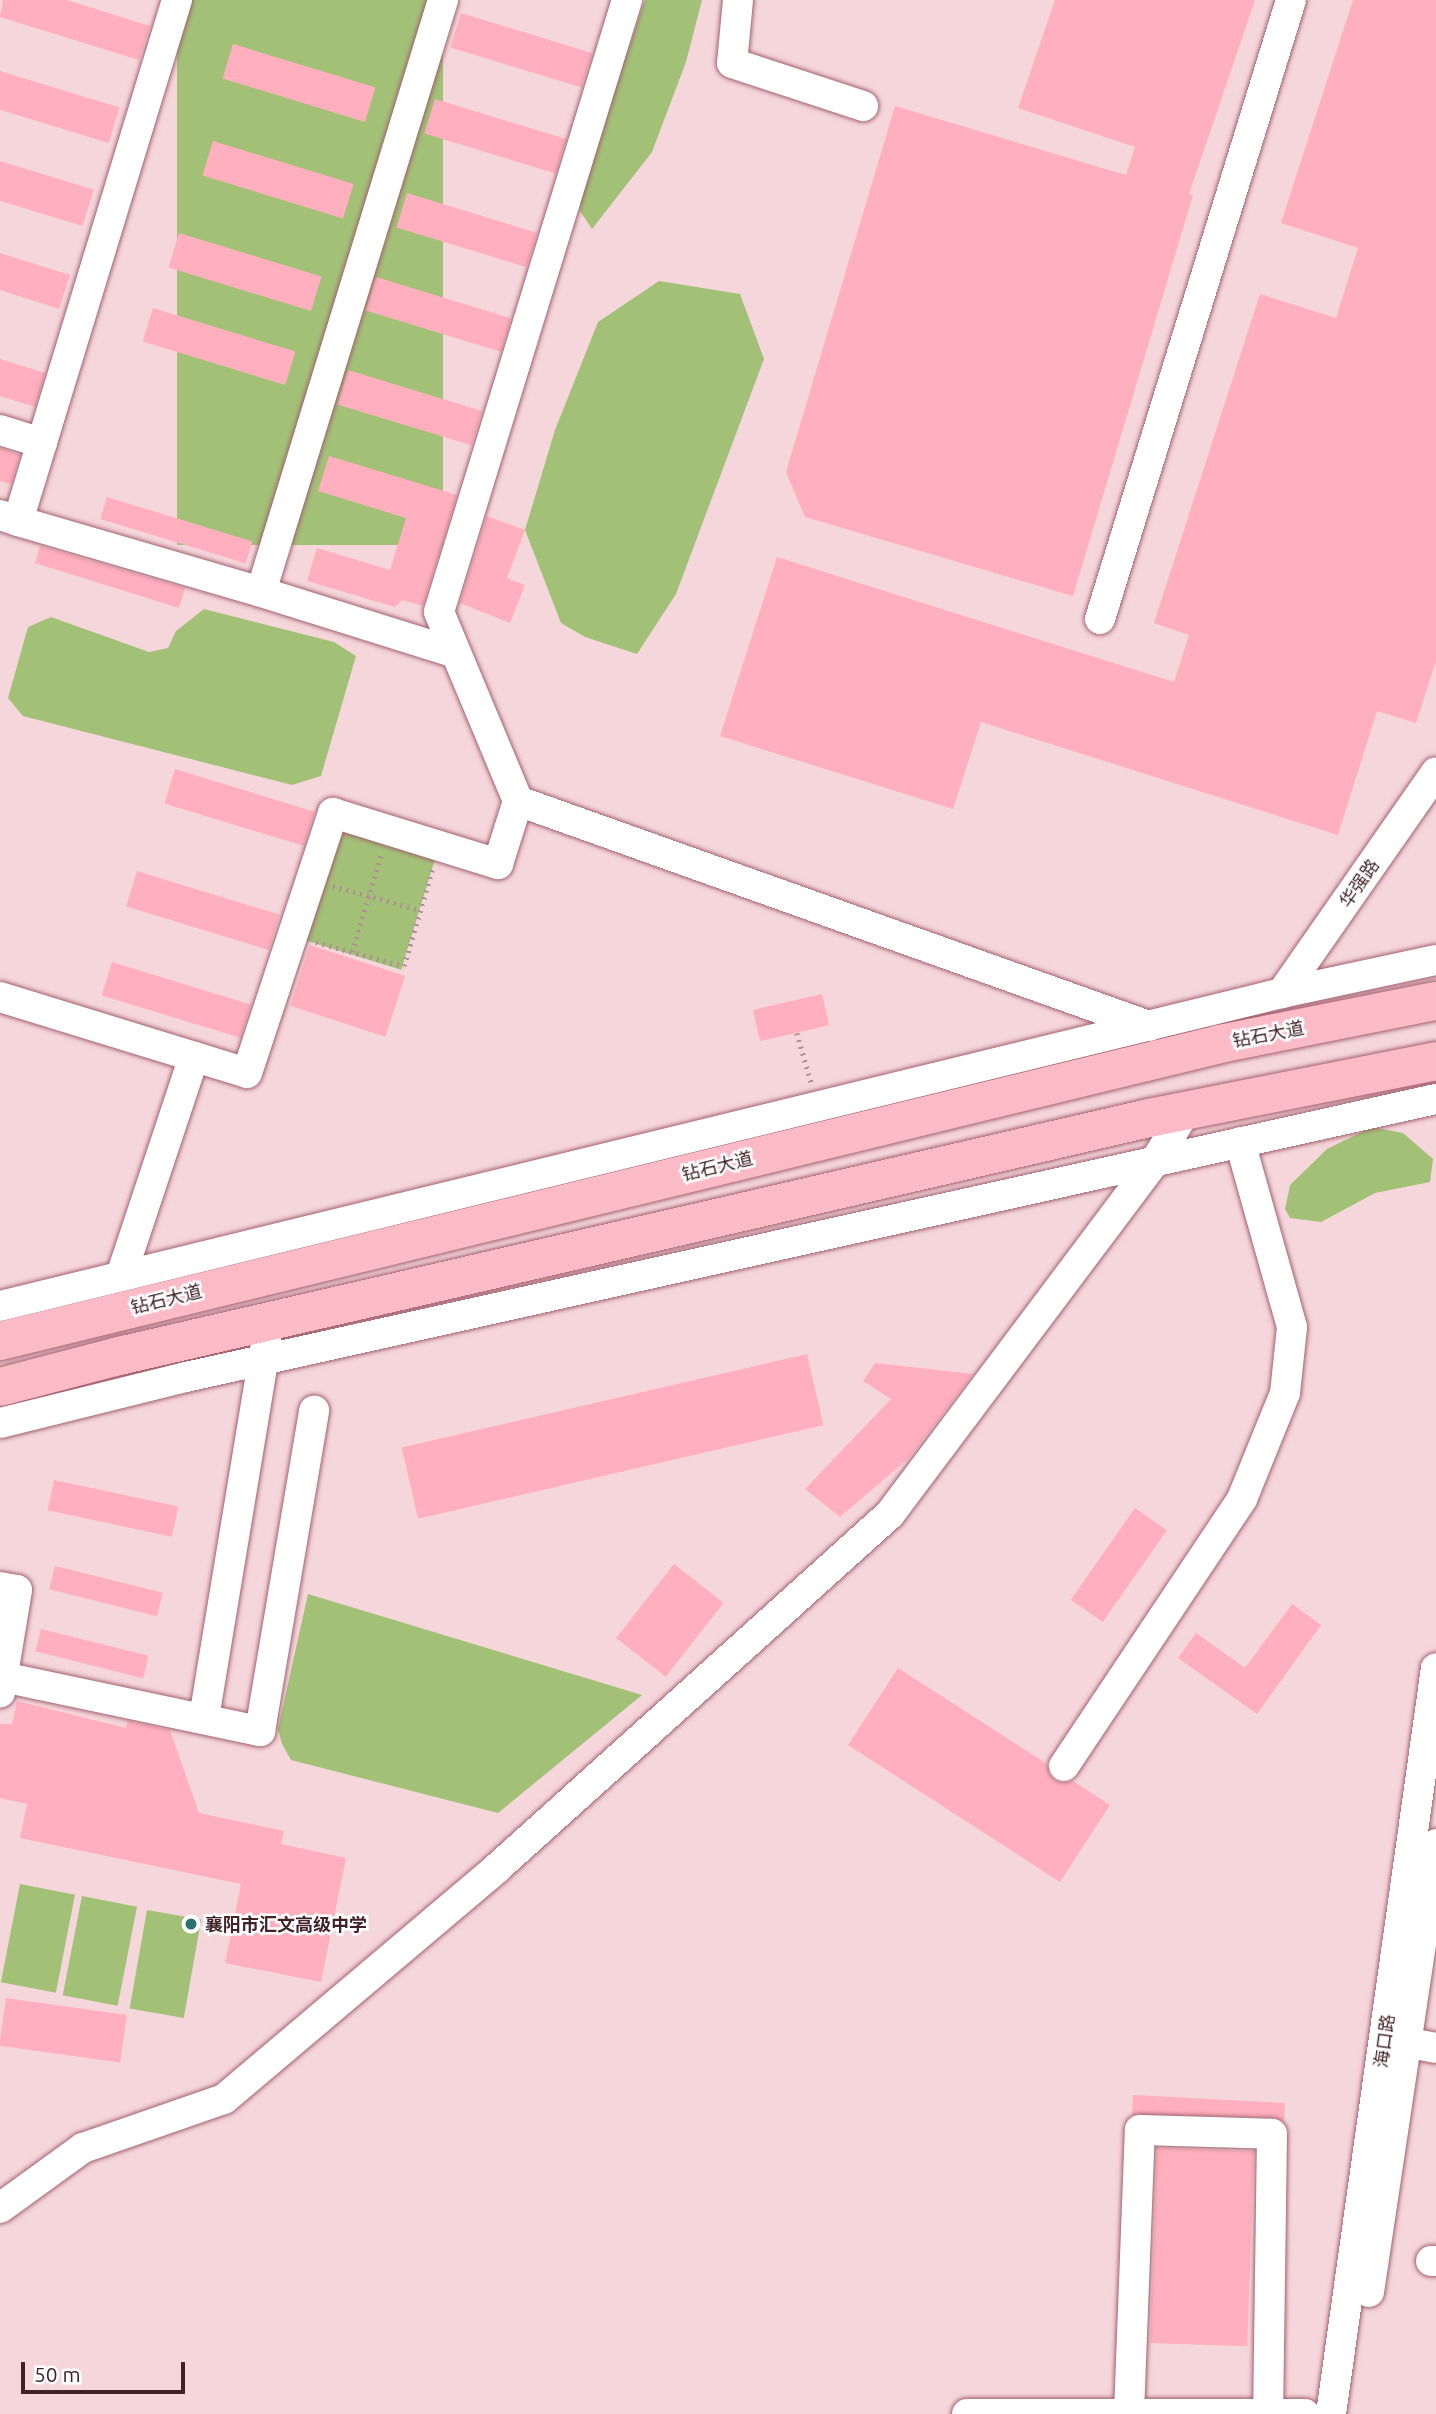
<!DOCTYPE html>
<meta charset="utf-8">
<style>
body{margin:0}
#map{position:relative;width:1436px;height:2414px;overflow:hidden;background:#f5d6db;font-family:Ubuntu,"Noto Sans SC",sans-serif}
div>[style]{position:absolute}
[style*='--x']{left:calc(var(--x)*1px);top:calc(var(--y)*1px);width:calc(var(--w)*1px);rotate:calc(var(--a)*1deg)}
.green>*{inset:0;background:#a2c177;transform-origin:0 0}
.building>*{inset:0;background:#ffafbe;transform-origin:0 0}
.path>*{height:4.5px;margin-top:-2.25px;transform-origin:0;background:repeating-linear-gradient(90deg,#ae9096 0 2px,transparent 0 7px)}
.roads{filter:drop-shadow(0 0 2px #a3616e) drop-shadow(0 0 2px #a3616e)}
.minor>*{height:30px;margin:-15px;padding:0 15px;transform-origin:15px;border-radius:15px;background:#fff}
.highway>*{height:38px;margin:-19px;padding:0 19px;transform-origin:19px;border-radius:19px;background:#fabbc6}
.dots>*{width:19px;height:19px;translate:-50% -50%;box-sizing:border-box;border:4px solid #fff;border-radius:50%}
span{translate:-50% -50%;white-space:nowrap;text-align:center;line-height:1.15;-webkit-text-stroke:5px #fff;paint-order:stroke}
.street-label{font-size:18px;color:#3f2329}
.poi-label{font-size:18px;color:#3f2329;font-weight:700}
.left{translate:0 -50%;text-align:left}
.scale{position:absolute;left:21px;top:2362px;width:164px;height:32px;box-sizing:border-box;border:4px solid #3f2329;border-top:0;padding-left:9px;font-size:21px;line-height:24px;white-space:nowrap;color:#3f2329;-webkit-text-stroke:5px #fff;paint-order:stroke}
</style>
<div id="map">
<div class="green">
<i style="left:177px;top:0;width:266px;height:545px"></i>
<i style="clip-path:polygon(645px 0,702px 0,686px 62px,652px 152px,592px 229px,580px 211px,582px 185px)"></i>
<i style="clip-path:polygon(659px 281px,740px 294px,764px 359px,676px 594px,637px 654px,585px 637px,561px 623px,525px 530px,555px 430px,598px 322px)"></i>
<i style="clip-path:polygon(204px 609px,334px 642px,356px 656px,321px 776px,292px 785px,23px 716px,8px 698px,28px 627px,51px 617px,149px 652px,168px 648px,176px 631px)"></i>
<i style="left:333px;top:813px;width:111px;height:130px;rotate:17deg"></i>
<i style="clip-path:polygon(1372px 1127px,1403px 1133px,1433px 1159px,1430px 1182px,1375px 1193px,1321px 1222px,1290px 1218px,1285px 1209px,1290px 1185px,1327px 1149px)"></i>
<i style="clip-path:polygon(308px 1594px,642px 1695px,498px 1813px,291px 1760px,282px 1744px,278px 1729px)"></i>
<i style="left:20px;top:1884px;width:56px;height:100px;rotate:11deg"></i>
<i style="left:82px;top:1896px;width:56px;height:101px;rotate:11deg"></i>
<i style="left:147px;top:1910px;width:55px;height:100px;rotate:10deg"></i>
</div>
<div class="building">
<i style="clip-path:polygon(3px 0,67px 0,150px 26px,139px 60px,0 17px)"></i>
<i style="clip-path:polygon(1055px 0,1255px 0,1189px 194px,1193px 195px,1073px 596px,805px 517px,786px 472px,895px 106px,1126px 175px,1135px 147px,1018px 108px)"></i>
<i style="clip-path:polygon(1353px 0,1436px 0,1436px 661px,1416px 723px,1377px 711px,1338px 835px,981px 722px,953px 809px,720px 736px,777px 557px,1174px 682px,1189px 635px,1154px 623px,1260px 294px,1336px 318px,1358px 248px,1281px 223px)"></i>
<i style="left:461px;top:13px;width:137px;height:36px;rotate:17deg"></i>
<i style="left:233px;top:44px;width:149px;height:36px;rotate:17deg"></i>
<i style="left:0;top:71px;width:125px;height:37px;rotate:17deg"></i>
<i style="left:435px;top:99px;width:137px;height:36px;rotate:17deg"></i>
<i style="left:213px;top:141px;width:147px;height:36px;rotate:17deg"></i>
<i style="left:0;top:161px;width:98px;height:38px;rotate:17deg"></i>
<i style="left:407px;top:193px;width:136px;height:36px;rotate:17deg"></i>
<i style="left:179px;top:233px;width:149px;height:36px;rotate:17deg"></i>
<i style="clip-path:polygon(0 253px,70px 275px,59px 309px,0 290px)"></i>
<i style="left:376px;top:277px;width:141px;height:35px;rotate:17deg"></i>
<i style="left:153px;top:308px;width:149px;height:35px;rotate:17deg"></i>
<i style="clip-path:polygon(0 359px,45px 373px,35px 407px,0 396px)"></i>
<i style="left:348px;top:370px;width:140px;height:36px;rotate:17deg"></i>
<i style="clip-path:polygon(0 448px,20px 455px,11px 484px,0 481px)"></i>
<i style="clip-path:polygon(329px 456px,457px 495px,423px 606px,402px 600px,395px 607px,307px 581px,317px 548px,390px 570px,406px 518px,318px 491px)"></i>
<i style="left:107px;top:497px;width:152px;height:23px;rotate:17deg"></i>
<i style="clip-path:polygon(487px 516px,525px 530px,507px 578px,525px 585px,510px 623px,460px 603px)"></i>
<i style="clip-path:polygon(40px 546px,185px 588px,179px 608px,35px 563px)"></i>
<i style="left:175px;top:769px;width:146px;height:36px;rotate:17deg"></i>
<i style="left:137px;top:871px;width:149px;height:37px;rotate:17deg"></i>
<i style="left:310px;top:945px;width:100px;height:64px;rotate:18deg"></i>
<i style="left:112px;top:962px;width:145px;height:35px;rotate:17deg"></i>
<i style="left:822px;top:994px;width:32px;height:71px;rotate:77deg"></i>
<i style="left:807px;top:1354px;width:73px;height:416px;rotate:77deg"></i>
<i style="clip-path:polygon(875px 1363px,973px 1374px,909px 1458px,840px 1517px,805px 1489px,891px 1399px,863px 1381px)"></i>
<i style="left:54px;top:1480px;width:127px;height:31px;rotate:12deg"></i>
<i style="left:1135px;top:1508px;width:39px;height:112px;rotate:35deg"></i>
<i style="left:674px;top:1564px;width:63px;height:94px;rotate:38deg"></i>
<i style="left:55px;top:1566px;width:111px;height:24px;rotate:14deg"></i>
<i style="clip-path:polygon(1292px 1604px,1321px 1625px,1257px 1714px,1178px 1658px,1196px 1633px,1245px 1668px)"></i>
<i style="left:41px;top:1629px;width:111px;height:23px;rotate:14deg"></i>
<i style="clip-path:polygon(898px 1668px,1047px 1764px,1049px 1774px,1055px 1781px,1064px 1783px,1073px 1781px,1110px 1805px,1060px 1882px,848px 1745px)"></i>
<i style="clip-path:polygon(17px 1701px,126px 1728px,128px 1721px,170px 1730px,199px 1813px,284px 1831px,281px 1844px,346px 1858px,321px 1982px,225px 1963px,241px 1884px,20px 1838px,27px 1804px,0 1798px,0 1724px,12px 1724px)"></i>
<i style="left:6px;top:1998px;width:122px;height:48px;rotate:8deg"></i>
<i style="clip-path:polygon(1133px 2095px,1285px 2103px,1284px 2122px,1273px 2117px,1132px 2115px)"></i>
<i style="left:1157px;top:2148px;width:97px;height:195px;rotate:2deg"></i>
</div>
<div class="path">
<i style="--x:333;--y:886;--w:90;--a:15.4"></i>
<i style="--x:316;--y:942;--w:91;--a:15.3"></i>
<i style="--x:404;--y:966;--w:103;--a:-73.7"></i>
<i style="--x:352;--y:952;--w:105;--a:-73.5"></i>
<i style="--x:797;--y:1033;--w:54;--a:73.9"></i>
</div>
<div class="roads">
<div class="minor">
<i style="--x:443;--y:0;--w:619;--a:107.09"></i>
<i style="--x:261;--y:592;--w:204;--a:17.4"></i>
<i style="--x:627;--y:0;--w:640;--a:107.08"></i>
<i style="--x:439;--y:612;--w:205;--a:67.3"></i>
<i style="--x:518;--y:801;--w:670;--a:19.63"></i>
<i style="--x:738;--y:0;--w:63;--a:95.4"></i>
<i style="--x:732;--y:63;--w:138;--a:18.2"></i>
<i style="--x:0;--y:430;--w:44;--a:17.2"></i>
<i style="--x:0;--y:515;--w:19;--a:18"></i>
<i style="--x:18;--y:521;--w:545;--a:-73.03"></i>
<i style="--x:18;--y:521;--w:253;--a:16.3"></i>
<i style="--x:1100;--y:619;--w:648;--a:-72.85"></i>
<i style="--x:1282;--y:993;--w:269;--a:-55.1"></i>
<i style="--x:0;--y:997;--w:258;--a:17.1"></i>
<i style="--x:247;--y:1073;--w:274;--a:-71.7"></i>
<i style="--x:333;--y:813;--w:173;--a:17.2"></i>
<i style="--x:498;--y:864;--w:66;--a:-72.4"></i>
<i style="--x:121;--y:1276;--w:231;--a:-71.6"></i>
<i style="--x:0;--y:1306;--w:1320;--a:-13.72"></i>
<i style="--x:1282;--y:993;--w:157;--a:-12.1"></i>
<i style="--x:0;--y:1423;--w:192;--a:-13.9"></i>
<i style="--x:186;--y:1377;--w:1281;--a:-12.54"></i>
<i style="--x:0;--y:1587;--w:17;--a:10"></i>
<i style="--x:17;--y:1590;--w:104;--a:99.4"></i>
<i style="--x:3;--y:1677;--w:263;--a:11.9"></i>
<i style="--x:260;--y:1731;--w:325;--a:-80.4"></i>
<i style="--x:204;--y:1718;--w:381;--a:-80.6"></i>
<i style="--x:1064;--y:1766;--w:321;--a:-56.3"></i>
<i style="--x:1242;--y:1499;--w:114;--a:-67.9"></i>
<i style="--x:1285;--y:1393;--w:66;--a:-83.9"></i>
<i style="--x:1292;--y:1327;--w:192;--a:-105.7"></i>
<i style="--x:1388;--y:2039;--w:49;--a:10.6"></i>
<i style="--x:0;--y:2208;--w:102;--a:-35.9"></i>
<i style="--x:83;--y:2148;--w:149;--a:-19.2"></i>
<i style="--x:224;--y:2099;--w:358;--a:-40.2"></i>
<i style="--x:497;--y:1868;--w:529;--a:-42.01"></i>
<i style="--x:890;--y:1514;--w:443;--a:-53.1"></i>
<i style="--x:1156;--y:1160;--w:58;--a:-59"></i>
<i style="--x:1431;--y:2261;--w:5;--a:0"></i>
<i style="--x:1369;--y:2292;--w:453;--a:-81.5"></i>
<i style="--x:1129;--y:2413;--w:283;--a:-87.8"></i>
<i style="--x:1140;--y:2130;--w:132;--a:1.7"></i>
<i style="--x:1272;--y:2134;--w:278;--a:90.8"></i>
<i style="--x:967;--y:2414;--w:338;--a:0"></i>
<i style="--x:1331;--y:2414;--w:753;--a:-81.99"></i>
</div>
<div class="highway">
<i style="--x:0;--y:1341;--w:1256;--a:-13.68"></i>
<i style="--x:1220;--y:1044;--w:220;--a:-11.3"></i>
<i style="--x:0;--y:1387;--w:123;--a:-14.6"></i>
<i style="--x:119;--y:1356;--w:1057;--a:-13.01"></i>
<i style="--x:1149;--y:1118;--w:293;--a:-11.2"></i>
</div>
</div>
<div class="dots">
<i style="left:191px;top:1924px;background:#2a736c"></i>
</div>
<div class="street-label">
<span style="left:1359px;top:883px;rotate:-55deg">华强路</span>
<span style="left:1268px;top:1034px;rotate:-11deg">钻石大道</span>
<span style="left:717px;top:1166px;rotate:-14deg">钻石大道</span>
<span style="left:166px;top:1299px;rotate:-14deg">钻石大道</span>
<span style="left:1384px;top:2041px;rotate:-82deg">海口路</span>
</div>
<div class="poi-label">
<span class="left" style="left:205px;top:1924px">襄阳市汇文高级中学</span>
</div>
<div class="scale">50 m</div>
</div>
